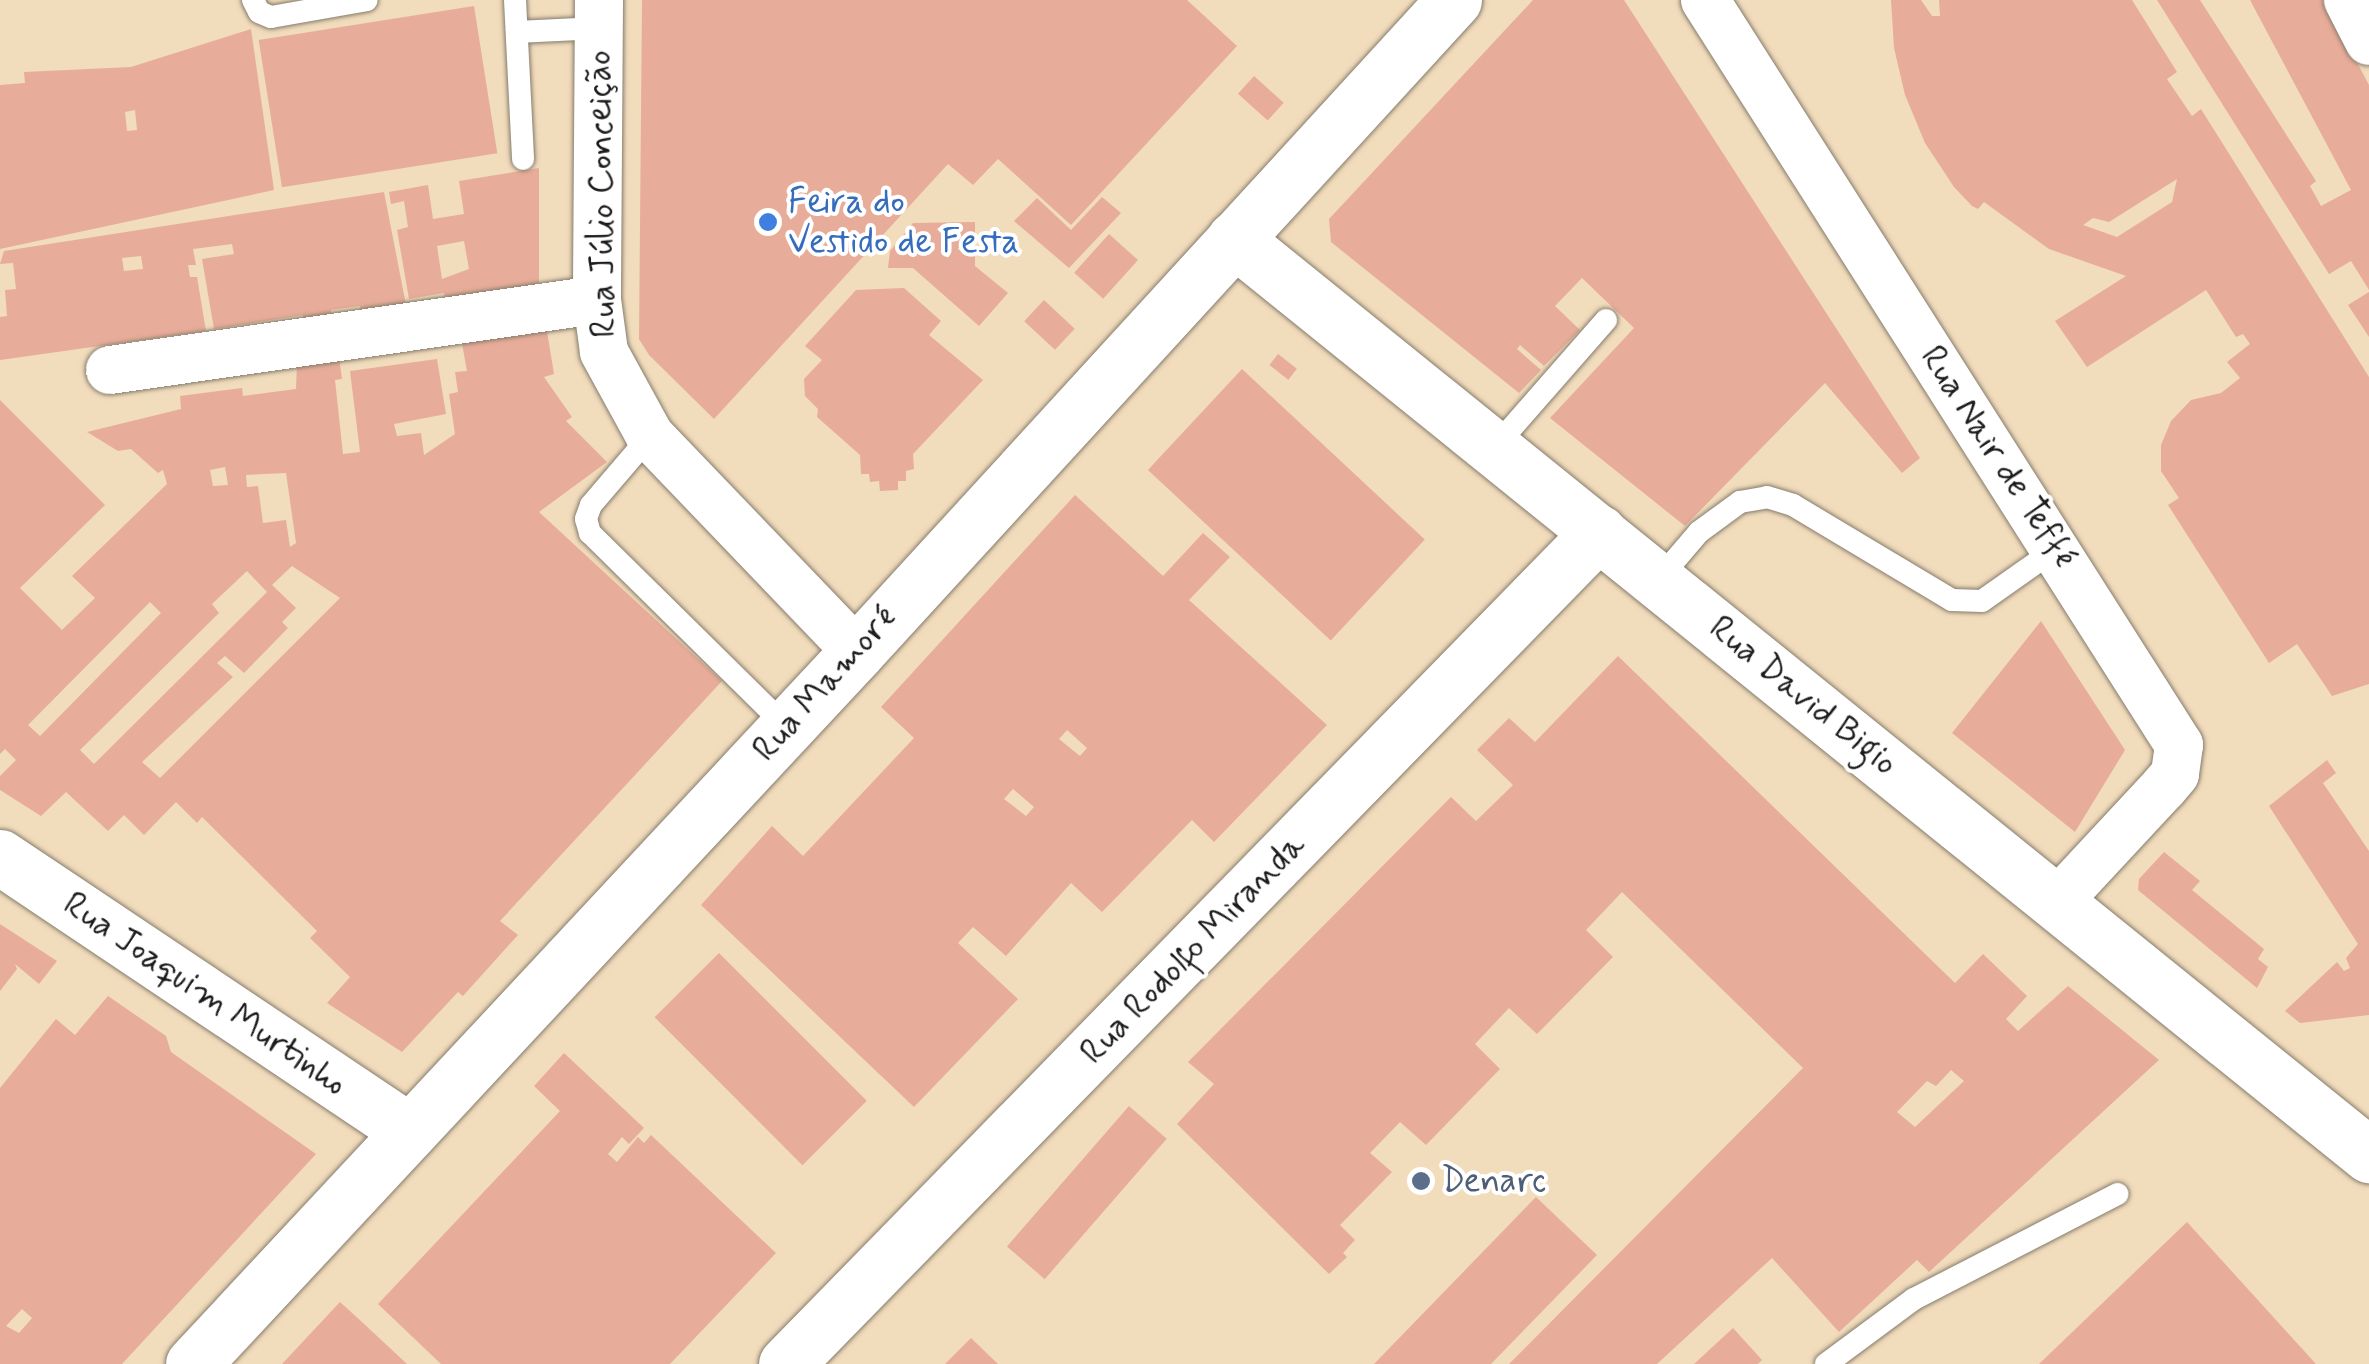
<!DOCTYPE html>
<meta charset="utf-8">
<style>
body{margin:0}
#map{position:relative;width:2369px;height:1364px;overflow:hidden;background:#f1dcbc;font-family:Mynerve,sans-serif}
div>[style]{position:absolute}
[style*='--x']{left:calc(var(--x)*1px);top:calc(var(--y)*1px);width:calc(var(--w)*1px);rotate:calc(var(--a)*1deg)}
.building>*{inset:0;background:#e8ad9a;transform-origin:0 0}
.roads{filter:drop-shadow(0 0 2px #867c6c) drop-shadow(0 0 2px #867c6c)}
.service>*{height:22px;margin:-11px;padding:0 11px;transform-origin:11px;border-radius:11px;background:#fff}
.minor>*{height:48px;margin:-24px;padding:0 24px;transform-origin:24px;border-radius:24px;background:#fff}
.tertiary>*{height:55px;margin:-27.5px;padding:0 27.5px;transform-origin:27.5px;border-radius:27.5px;background:#fff}
.dots>*{width:28px;height:28px;translate:-50% -50%;box-sizing:border-box;border:5px solid #fff;border-radius:50%}
span{translate:-50% -50%;white-space:nowrap;text-align:center;line-height:1.15;-webkit-text-stroke:8px #fff;paint-order:stroke}
.street-label{font-size:35px;color:#1c1c1c}
.shop-label{font-size:35px;color:#366cbe}
.left{translate:0 -50%;text-align:left}
.service-label{font-size:35px;color:#4e5e75}
</style>
<div id="map">
<div class="building">
<i style="clip-path:polygon(642px 0,1187px 0,1237px 46px,1071px 225px,998px 159px,973px 185px,948px 164px,714px 419px,649px 355px,639px 339px)"></i>
<i style="clip-path:polygon(1533px 0,1624px 0,1920px 458px,1902px 473px,1825px 383px,1685px 526px,1550px 418px,1634px 328px,1582px 278px,1555px 306px,1580px 330px,1544px 366px,1520px 345px,1517px 349px,1541px 370px,1519px 393px,1331px 242px,1329px 219px)"></i>
<i style="clip-path:polygon(evenodd,1891px 0,1921px 0,1932px 16px,1940px 16px,1939px 0,2132px 0,2177px 72px,2167px 79px,2192px 116px,2201px 109px,2369px 377px,2369px 684px,2332px 696px,2297px 644px,2269px 663px,2168px 505px,2179px 498px,2161px 471px,2161px 445px,2171px 421px,2191px 400px,2221px 393px,2240px 378px,2227px 362px,2250px 344px,2243px 334px,2236px 337px,2206px 290px,2087px 367px,2055px 321px,2126px 276px,2049px 249px,1984px 202px,1978px 209px,1972px 206px,1954px 187px,1925px 143px,1905px 95px,1894px 48px,1891px 0,2177px 179px,2172px 202px,2117px 237px,2083px 225px,2093px 218px,2109px 222px,2177px 179px)"></i>
<i style="clip-path:polygon(2157px 0,2200px 0,2316px 181px,2310px 186px,2321px 206px,2351px 190px,2250px 0,2324px 0,2369px 85px,2369px 290px,2351px 261px,2329px 274px)"></i>
<i style="left:474px;top:6px;width:149px;height:218px;rotate:81deg"></i>
<i style="clip-path:polygon(evenodd,251px 29px,274px 190px,0 249px,0 85px,25px 83px,24px 72px,131px 67px,251px 29px,135px 110px,137px 130px,127px 131px,125px 112px,135px 110px)"></i>
<i style="left:1254px;top:76px;width:40px;height:24px;rotate:42deg"></i>
<i style="clip-path:polygon(evenodd,539px 168px,539px 299px,446px 309px,444px 293px,409px 299px,397px 230px,408px 227px,404px 201px,391px 204px,389px 192px,428px 185px,433px 219px,464px 214px,459px 181px,539px 168px,464px 241px,469px 269px,442px 279px,437px 246px,464px 241px)"></i>
<i style="clip-path:polygon(evenodd,384px 192px,408px 315px,362px 321px,360px 306px,331px 310px,333px 326px,304px 331px,303px 315px,214px 329px,202px 259px,234px 254px,232px 244px,193px 249px,196px 265px,188px 265px,190px 277px,197px 277px,206px 331px,0 360px,0 317px,7px 316px,5px 290px,16px 289px,13px 263px,0 264px,4px 251px,384px 192px,141px 256px,143px 269px,124px 271px,122px 258px,141px 256px)"></i>
<i style="clip-path:polygon(1102px 197px,1121px 213px,1069px 268px,1014px 221px,1037px 198px,1071px 230px)"></i>
<i style="clip-path:polygon(975px 222px,975px 266px,1008px 293px,979px 326px,913px 268px,888px 268px,890px 251px,913px 223px)"></i>
<i style="left:1109px;top:234px;width:39px;height:52px;rotate:42deg"></i>
<i style="clip-path:polygon(904px 288px,941px 321px,929px 335px,983px 380px,913px 454px,914px 469px,906px 471px,906px 481px,898px 481px,898px 490px,880px 491px,879px 481px,870px 482px,869px 474px,861px 474px,860px 455px,817px 417px,818px 409px,805px 396px,804px 379px,822px 360px,805px 346px,856px 290px)"></i>
<i style="clip-path:polygon(2369px 292px,2369px 337px,2348px 305px)"></i>
<i style="left:1044px;top:300px;width:42px;height:29px;rotate:43deg"></i>
<i style="clip-path:polygon(evenodd,545px 319px,554px 374px,544px 377px,572px 417px,566px 421px,607px 462px,539px 512px,722px 681px,500px 921px,518px 935px,463px 996px,458px 992px,402px 1052px,327px 1003px,350px 977px,310px 938px,317px 931px,202px 817px,197px 823px,176px 802px,144px 835px,124px 815px,108px 831px,66px 792px,41px 816px,0 790px,0 776px,16px 760px,5px 749px,0 754px,0 400px,105px 505px,20px 588px,62px 630px,95px 598px,72px 576px,167px 484px,163px 470px,158px 473px,131px 449px,118px 451px,87px 432px,181px 409px,180px 396px,242px 388px,243px 396px,296px 389px,297px 363px,339px 357px,342px 379px,335px 380px,343px 454px,360px 452px,350px 371px,437px 359px,446px 414px,394px 424px,397px 436px,421px 433px,424px 455px,455px 434px,449px 394px,458px 392px,455px 372px,467px 371px,461px 338px,545px 319px,225px 467px,228px 485px,213px 486px,210px 470px,225px 467px,545px 319px,286px 473px,296px 543px,290px 547px,286px 520px,263px 523px,258px 486px,247px 487px,246px 475px,286px 473px,545px 319px,292px 566px,340px 598px,160px 778px,142px 762px,233px 677px,217px 663px,225px 656px,244px 673px,288px 628px,282px 622px,296px 608px,272px 585px,292px 566px,545px 319px,247px 571px,267px 592px,94px 764px,80px 750px,219px 613px,212px 604px,247px 571px,545px 319px,150px 602px,161px 613px,40px 736px,28px 725px,150px 602px)"></i>
<i style="left:1278px;top:354px;width:24px;height:14px;rotate:38deg"></i>
<i style="left:1242px;top:369px;width:250px;height:138px;rotate:43deg"></i>
<i style="clip-path:polygon(evenodd,1075px 495px,1163px 576px,1203px 533px,1230px 557px,1189px 600px,1327px 725px,1214px 842px,1192px 820px,1102px 912px,1071px 883px,1006px 956px,973px 927px,958px 943px,1018px 999px,914px 1107px,701px 905px,772px 826px,803px 856px,914px 738px,881px 707px,1075px 495px,1067px 730px,1087px 748px,1080px 756px,1059px 739px,1067px 730px,1075px 495px,1013px 789px,1034px 807px,1026px 816px,1004px 799px,1013px 789px)"></i>
<i style="clip-path:polygon(2041px 621px,2125px 750px,2075px 832px,1952px 733px)"></i>
<i style="clip-path:polygon(evenodd,1618px 656px,1955px 983px,1983px 954px,2027px 996px,2006px 1019px,2018px 1031px,2068px 986px,2159px 1060px,1929px 1272px,1917px 1260px,1839px 1332px,1772px 1258px,1657px 1364px,1509px 1364px,1803px 1068px,1622px 892px,1586px 930px,1613px 957px,1537px 1034px,1509px 1008px,1475px 1044px,1500px 1069px,1426px 1145px,1400px 1122px,1370px 1153px,1392px 1172px,1340px 1225px,1355px 1240px,1343px 1253px,1347px 1257px,1329px 1274px,1177px 1124px,1214px 1084px,1188px 1062px,1451px 797px,1476px 821px,1513px 785px,1477px 750px,1509px 718px,1535px 742px,1618px 656px,1951px 1070px,1964px 1081px,1915px 1127px,1897px 1112px,1927px 1081px,1936px 1086px,1951px 1070px)"></i>
<i style="clip-path:polygon(2327px 760px,2336px 773px,2323px 783px,2369px 851px,2369px 1015px,2300px 1023px,2285px 1011px,2337px 962px,2344px 971px,2350px 968px,2346px 958px,2358px 944px,2269px 806px)"></i>
<i style="clip-path:polygon(2164px 852px,2200px 881px,2192px 890px,2264px 949px,2258px 959px,2268px 967px,2257px 988px,2138px 890px,2139px 879px)"></i>
<i style="clip-path:polygon(0 924px,57px 961px,39px 984px,15px 964px,17px 969px,0 991px)"></i>
<i style="left:719px;top:953px;width:209px;height:91px;rotate:45deg"></i>
<i style="clip-path:polygon(evenodd,108px 996px,166px 1036px,171px 1052px,316px 1154px,122px 1364px,0 1364px,0 1088px,56px 1019px,75px 1035px,108px 996px,22px 1309px,32px 1318px,19px 1333px,6px 1326px,22px 1309px)"></i>
<i style="clip-path:polygon(564px 1053px,644px 1128px,629px 1144px,622px 1137px,608px 1154px,617px 1162px,638px 1137px,644px 1143px,651px 1135px,776px 1253px,670px 1364px,441px 1364px,378px 1304px,560px 1111px,534px 1086px)"></i>
<i style="left:1129px;top:1106px;width:50px;height:186px;rotate:41deg"></i>
<i style="clip-path:polygon(1536px 1197px,1597px 1255px,1491px 1364px,1374px 1364px)"></i>
<i style="clip-path:polygon(2187px 1222px,2316px 1364px,2039px 1364px)"></i>
<i style="clip-path:polygon(340px 1302px,362px 1322px,407px 1364px,282px 1364px)"></i>
<i style="clip-path:polygon(1733px 1328px,1762px 1360px,1758px 1364px,1694px 1364px)"></i>
<i style="clip-path:polygon(971px 1338px,998px 1364px,945px 1364px)"></i>
</div>
<div class="roads">
<div class="service">
<i style="--x:253;--y:0;--w:13;--a:63"></i>
<i style="--x:259;--y:12;--w:13;--a:23"></i>
<i style="--x:271;--y:17;--w:97;--a:-10"></i>
<i style="--x:515;--y:0;--w:159;--a:87.1"></i>
<i style="--x:517;--y:32;--w:82;--a:-2.8"></i>
<i style="--x:650;--y:436;--w:91;--a:130.5"></i>
<i style="--x:591;--y:505;--w:15;--a:110"></i>
<i style="--x:586;--y:519;--w:15;--a:74"></i>
<i style="--x:590;--y:533;--w:276;--a:44.6"></i>
<i style="--x:1494;--y:448;--w:170;--a:-48.8"></i>
<i style="--x:1658;--y:580;--w:63;--a:-49.5"></i>
<i style="--x:1699;--y:532;--w:51;--a:-36.2"></i>
<i style="--x:1740;--y:502;--w:27;--a:-10"></i>
<i style="--x:1767;--y:497;--w:27;--a:17"></i>
<i style="--x:1793;--y:505;--w:185;--a:30.9"></i>
<i style="--x:1952;--y:600;--w:30;--a:2"></i>
<i style="--x:1982;--y:601;--w:92;--a:-35.2"></i>
<i style="--x:1826;--y:1364;--w:109;--a:-36.5"></i>
<i style="--x:1914;--y:1299;--w:229;--a:-27.3"></i>
</div>
<div class="minor">
<i style="--x:599;--y:0;--w:300;--a:90.4"></i>
<i style="--x:597;--y:300;--w:52;--a:82.3"></i>
<i style="--x:604;--y:352;--w:96;--a:61.3"></i>
<i style="--x:650;--y:436;--w:299;--a:46.2"></i>
<i style="--x:1705;--y:0;--w:883;--a:57.53"></i>
<i style="--x:2179;--y:745;--w:29;--a:98"></i>
<i style="--x:2175;--y:774;--w:17;--a:130"></i>
<i style="--x:2164;--y:787;--w:156;--a:132.9"></i>
<i style="--x:2348;--y:0;--w:46;--a:62.9"></i>
<i style="--x:110;--y:370;--w:492;--a:-8.2"></i>
</div>
<div class="tertiary">
<i style="--x:1234;--y:239;--w:1459;--a:38.91"></i>
<i style="--x:0;--y:857;--w:493;--a:33.8"></i>
<i style="--x:193;--y:1364;--w:974;--a:-47"></i>
<i style="--x:857;--y:652;--w:884;--a:-47.52"></i>
<i style="--x:786;--y:1364;--w:1163;--a:-45.66"></i>
</div>
</div>
<div class="dots">
<i style="left:768px;top:222px;background:#3f7fe0"></i>
<i style="left:1421px;top:1181px;background:#5c6f8a"></i>
</div>
<div class="street-label">
<span style="left:602px;top:194px;rotate:-91deg">Rua Júlio Conceição</span>
<span style="left:1998px;top:457px;rotate:57deg">Rua Nair de Teffé</span>
<span style="left:825px;top:684px;rotate:-48deg">Rua Mamoré</span>
<span style="left:1803px;top:696px;rotate:39deg">Rua David Bigio</span>
<span style="left:1193px;top:949px;rotate:-46deg">Rua Rodolfo Miranda</span>
<span style="left:205px;top:994px;rotate:34deg">Rua Joaquim Murtinho</span>
</div>
<div class="shop-label">
<span class="left" style="left:788px;top:222px">Feira do<br>Vestido de Festa</span>
</div>
<div class="service-label">
<span class="left" style="left:1441px;top:1181px">Denarc</span>
</div>
</div>
